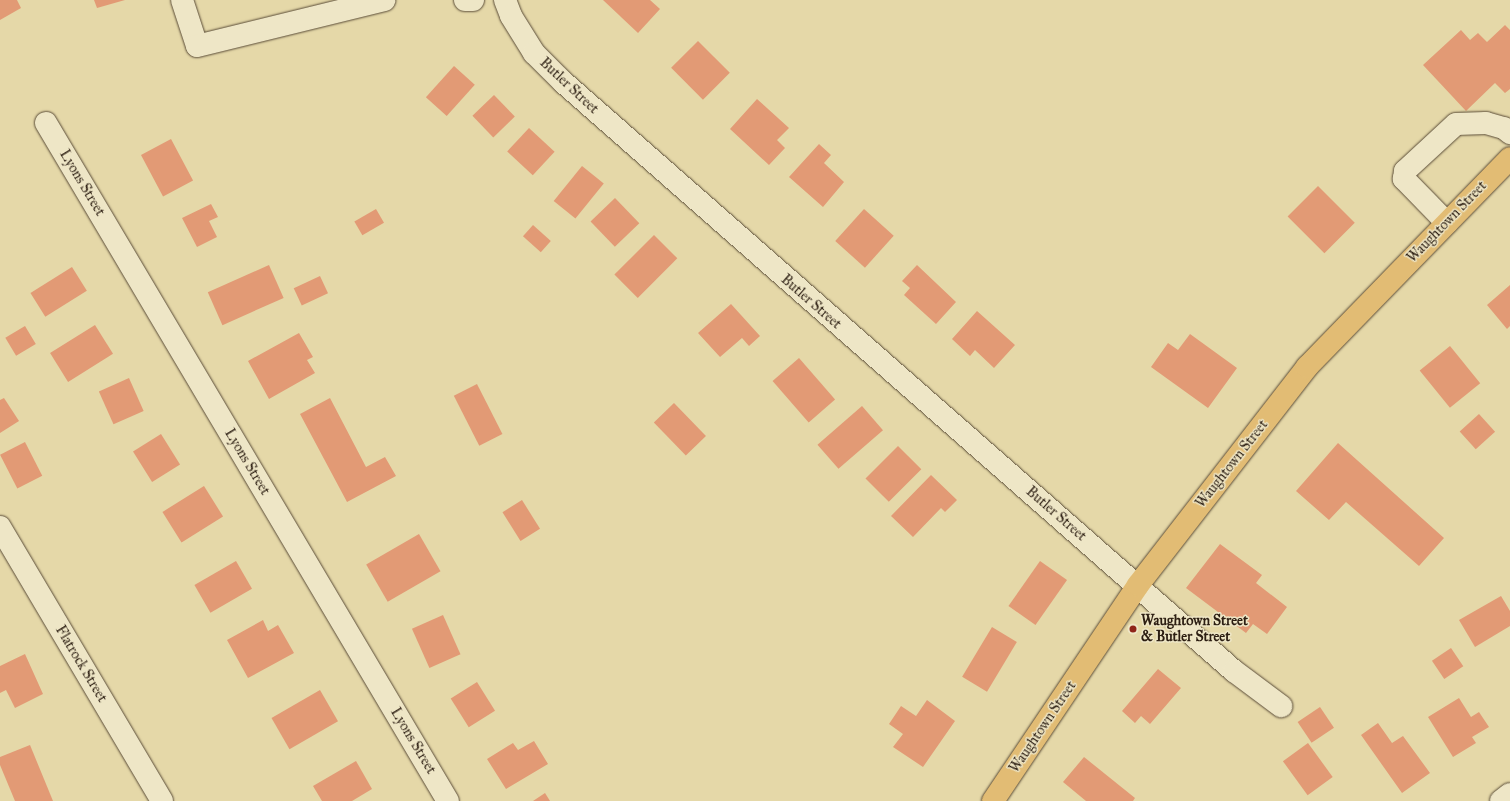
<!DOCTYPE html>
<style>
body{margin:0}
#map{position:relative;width:1510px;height:801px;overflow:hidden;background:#e5d8a8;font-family:"IM FELL Great Primer",serif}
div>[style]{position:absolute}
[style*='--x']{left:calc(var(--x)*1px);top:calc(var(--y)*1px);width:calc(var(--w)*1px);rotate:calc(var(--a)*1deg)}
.building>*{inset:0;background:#e29a75;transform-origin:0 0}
.roads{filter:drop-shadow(0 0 1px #5a4c38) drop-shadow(0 0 1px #5a4c38)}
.minor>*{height:22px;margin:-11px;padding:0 11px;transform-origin:11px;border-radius:11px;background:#eee6c6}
.major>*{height:22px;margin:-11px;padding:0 11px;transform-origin:11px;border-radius:11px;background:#e2bc74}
.dots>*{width:11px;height:11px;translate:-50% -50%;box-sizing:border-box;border:2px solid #eee6c6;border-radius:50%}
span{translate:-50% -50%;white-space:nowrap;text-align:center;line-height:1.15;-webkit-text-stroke:3px #eee6c6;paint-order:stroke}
.street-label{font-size:14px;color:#2c1e12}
.poi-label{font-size:14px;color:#2c1e12;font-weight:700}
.left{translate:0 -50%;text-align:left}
</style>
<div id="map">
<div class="building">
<i style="clip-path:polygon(0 0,17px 0,21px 8px,0 20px)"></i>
<i style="clip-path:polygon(94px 0,125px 0,97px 8px)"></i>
<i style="clip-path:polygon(603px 0,650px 0,660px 9px,638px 33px)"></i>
<i style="clip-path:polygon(1505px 25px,1510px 30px,1510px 89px,1505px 93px,1495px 83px,1466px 111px,1423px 65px,1461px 30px,1470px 40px,1478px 33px,1487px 42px)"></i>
<i style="left:698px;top:41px;width:45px;height:38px;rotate:45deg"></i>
<i style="left:454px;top:66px;width:28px;height:42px;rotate:42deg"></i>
<i style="left:494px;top:95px;width:30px;height:30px;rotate:46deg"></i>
<i style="clip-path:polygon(757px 99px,789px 128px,777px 140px,785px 148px,769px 165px,730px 129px)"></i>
<i style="left:529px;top:128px;width:35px;height:32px;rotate:43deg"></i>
<i style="left:171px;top:139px;width:47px;height:34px;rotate:62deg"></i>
<i style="clip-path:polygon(819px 144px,831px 155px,824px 163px,844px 182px,823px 207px,789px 177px)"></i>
<i style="left:582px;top:166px;width:28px;height:45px;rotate:39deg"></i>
<i style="left:1318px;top:186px;width:52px;height:43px;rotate:45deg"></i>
<i style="left:615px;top:198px;width:35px;height:34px;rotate:46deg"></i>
<i style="clip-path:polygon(211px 204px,218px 217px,209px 221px,217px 237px,197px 247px,182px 218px)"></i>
<i style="left:376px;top:209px;width:16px;height:25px;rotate:60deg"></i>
<i style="left:864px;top:209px;width:40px;height:43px;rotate:42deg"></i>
<i style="left:533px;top:225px;width:24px;height:15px;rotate:42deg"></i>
<i style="left:654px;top:235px;width:33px;height:56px;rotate:45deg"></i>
<i style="left:269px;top:265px;width:36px;height:67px;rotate:66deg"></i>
<i style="clip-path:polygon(917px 265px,956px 302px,936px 324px,904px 295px,910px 288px,902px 281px)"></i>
<i style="left:72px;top:267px;width:28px;height:49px;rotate:58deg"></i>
<i style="left:320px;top:276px;width:19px;height:29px;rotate:65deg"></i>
<i style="clip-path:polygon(1510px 285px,1510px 326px,1507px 329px,1487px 305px)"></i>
<i style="clip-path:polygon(731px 304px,760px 336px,749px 346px,742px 338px,720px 357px,698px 333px)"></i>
<i style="clip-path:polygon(977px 311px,1015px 345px,994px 368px,975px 350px,970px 356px,952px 339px)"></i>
<i style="left:95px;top:325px;width:34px;height:53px;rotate:58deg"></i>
<i style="left:25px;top:326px;width:21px;height:23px;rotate:59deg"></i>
<i style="clip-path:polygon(299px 333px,313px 357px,307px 360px,315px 373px,269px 399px,248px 361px)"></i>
<i style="clip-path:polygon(1190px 334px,1237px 368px,1208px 408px,1151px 367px,1168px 343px,1178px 350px)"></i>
<i style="left:1450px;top:346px;width:48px;height:39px;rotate:51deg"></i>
<i style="left:799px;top:358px;width:55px;height:35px;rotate:49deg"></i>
<i style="left:129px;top:378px;width:36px;height:33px;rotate:66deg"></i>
<i style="left:477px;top:384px;width:56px;height:26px;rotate:63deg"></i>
<i style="clip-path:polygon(4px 398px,19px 421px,0 433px,0 400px)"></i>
<i style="clip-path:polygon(330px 398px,366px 467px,385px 457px,396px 476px,347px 502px,300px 414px)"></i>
<i style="left:674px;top:403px;width:46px;height:28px;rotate:46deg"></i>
<i style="left:862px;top:406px;width:32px;height:59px;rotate:49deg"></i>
<i style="left:1479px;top:414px;width:24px;height:26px;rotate:48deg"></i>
<i style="left:161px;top:434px;width:36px;height:33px;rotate:58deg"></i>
<i style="left:25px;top:442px;width:38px;height:28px;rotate:63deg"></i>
<i style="clip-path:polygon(1338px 443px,1444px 538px,1419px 566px,1346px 502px,1329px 520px,1296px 491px)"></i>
<i style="left:898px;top:446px;width:33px;height:46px;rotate:45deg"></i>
<i style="clip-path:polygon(931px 475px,957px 500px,945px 512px,941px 508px,913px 537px,891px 516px)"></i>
<i style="left:204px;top:486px;width:36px;height:49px;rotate:58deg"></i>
<i style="left:522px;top:500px;width:34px;height:23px;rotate:58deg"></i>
<i style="left:419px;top:534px;width:43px;height:61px;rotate:60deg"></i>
<i style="clip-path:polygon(1220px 544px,1262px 575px,1256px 583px,1287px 607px,1267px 634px,1253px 624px,1246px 633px,1186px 588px)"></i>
<i style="left:236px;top:561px;width:32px;height:48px;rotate:60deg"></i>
<i style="left:1040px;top:561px;width:33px;height:55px;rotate:35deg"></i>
<i style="clip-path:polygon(1501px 596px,1510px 611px,1510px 626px,1475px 647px,1459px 620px)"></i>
<i style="left:443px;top:615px;width:43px;height:34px;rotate:66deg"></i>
<i style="clip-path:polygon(263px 620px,268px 631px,278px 625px,294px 653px,248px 678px,227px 640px)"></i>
<i style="left:992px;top:627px;width:29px;height:58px;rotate:31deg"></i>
<i style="left:1451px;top:648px;width:22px;height:23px;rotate:56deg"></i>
<i style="clip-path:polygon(25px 654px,43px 694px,15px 708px,6px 690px,0 693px,0 666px)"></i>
<i style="clip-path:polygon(1158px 669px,1181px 688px,1150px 724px,1141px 716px,1135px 723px,1122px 711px)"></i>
<i style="left:477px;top:682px;width:34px;height:31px;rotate:58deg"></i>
<i style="left:320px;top:690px;width:36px;height:56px;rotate:60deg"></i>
<i style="clip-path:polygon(1459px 698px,1471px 717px,1479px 712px,1489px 727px,1472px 737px,1476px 743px,1453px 757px,1428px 717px)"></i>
<i style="clip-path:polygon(927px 700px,955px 721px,923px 767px,893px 747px,903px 734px,889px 724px,901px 706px,916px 716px)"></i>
<i style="left:1320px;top:707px;width:25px;height:27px;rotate:56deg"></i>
<i style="clip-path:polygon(1378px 723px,1392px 743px,1403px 736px,1430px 773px,1402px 793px,1361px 735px)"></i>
<i style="clip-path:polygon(534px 741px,548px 764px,506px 789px,487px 759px,513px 743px,518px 750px)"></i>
<i style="left:1308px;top:743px;width:42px;height:31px;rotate:54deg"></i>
<i style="clip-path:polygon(30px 745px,53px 801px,15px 801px,0 765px,0 757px)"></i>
<i style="clip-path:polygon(1084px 757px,1135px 798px,1133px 801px,1086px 801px,1063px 782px)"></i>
<i style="clip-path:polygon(356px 761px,372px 789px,352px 801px,322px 801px,313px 786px)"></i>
<i style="clip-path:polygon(545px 793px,550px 801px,533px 801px)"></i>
</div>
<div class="roads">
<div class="minor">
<i style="--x:182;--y:0;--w:48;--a:71.9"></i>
<i style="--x:197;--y:46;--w:193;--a:-13.8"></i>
<i style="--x:465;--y:0;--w:8;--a:0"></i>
<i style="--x:505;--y:0;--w:17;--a:69"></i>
<i style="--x:511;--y:16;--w:44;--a:58.1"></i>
<i style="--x:534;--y:53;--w:41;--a:45"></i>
<i style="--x:563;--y:82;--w:893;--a:41.28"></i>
<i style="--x:1234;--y:671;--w:59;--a:36.7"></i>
<i style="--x:46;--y:123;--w:788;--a:59.34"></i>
<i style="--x:1447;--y:223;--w:62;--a:-134.3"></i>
<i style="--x:1404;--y:179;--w:8;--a:-83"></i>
<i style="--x:1405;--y:171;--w:69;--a:-42.7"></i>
<i style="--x:1456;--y:124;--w:30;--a:-2"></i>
<i style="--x:1486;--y:123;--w:19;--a:16"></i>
<i style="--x:1504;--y:128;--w:8;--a:40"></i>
<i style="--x:0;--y:527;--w:318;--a:59.4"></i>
<i style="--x:1501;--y:801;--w:11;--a:-38"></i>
</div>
<div class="major">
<i style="--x:993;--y:801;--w:260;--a:-56.1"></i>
<i style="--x:1138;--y:585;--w:276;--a:-52.2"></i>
<i style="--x:1307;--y:367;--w:291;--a:-45.8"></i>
</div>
</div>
<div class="dots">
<i style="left:1133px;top:629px;background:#8f2418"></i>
</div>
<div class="street-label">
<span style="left:569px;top:86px;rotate:43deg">Butler Street</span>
<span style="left:82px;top:183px;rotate:59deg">Lyons Street</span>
<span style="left:1447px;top:222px;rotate:-46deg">Waughtown Street</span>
<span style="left:811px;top:302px;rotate:41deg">Butler Street</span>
<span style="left:247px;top:462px;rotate:59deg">Lyons Street</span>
<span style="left:1232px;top:464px;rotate:-52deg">Waughtown Street</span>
<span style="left:1056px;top:514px;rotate:41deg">Butler Street</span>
<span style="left:81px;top:664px;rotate:59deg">Flatrock Street</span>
<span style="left:1043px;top:727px;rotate:-56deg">Waughtown Street</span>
<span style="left:413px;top:741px;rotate:59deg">Lyons Street</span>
</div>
<div class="poi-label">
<span class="left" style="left:1141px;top:629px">Waughtown Street<br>&amp; Butler Street</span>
</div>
</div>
